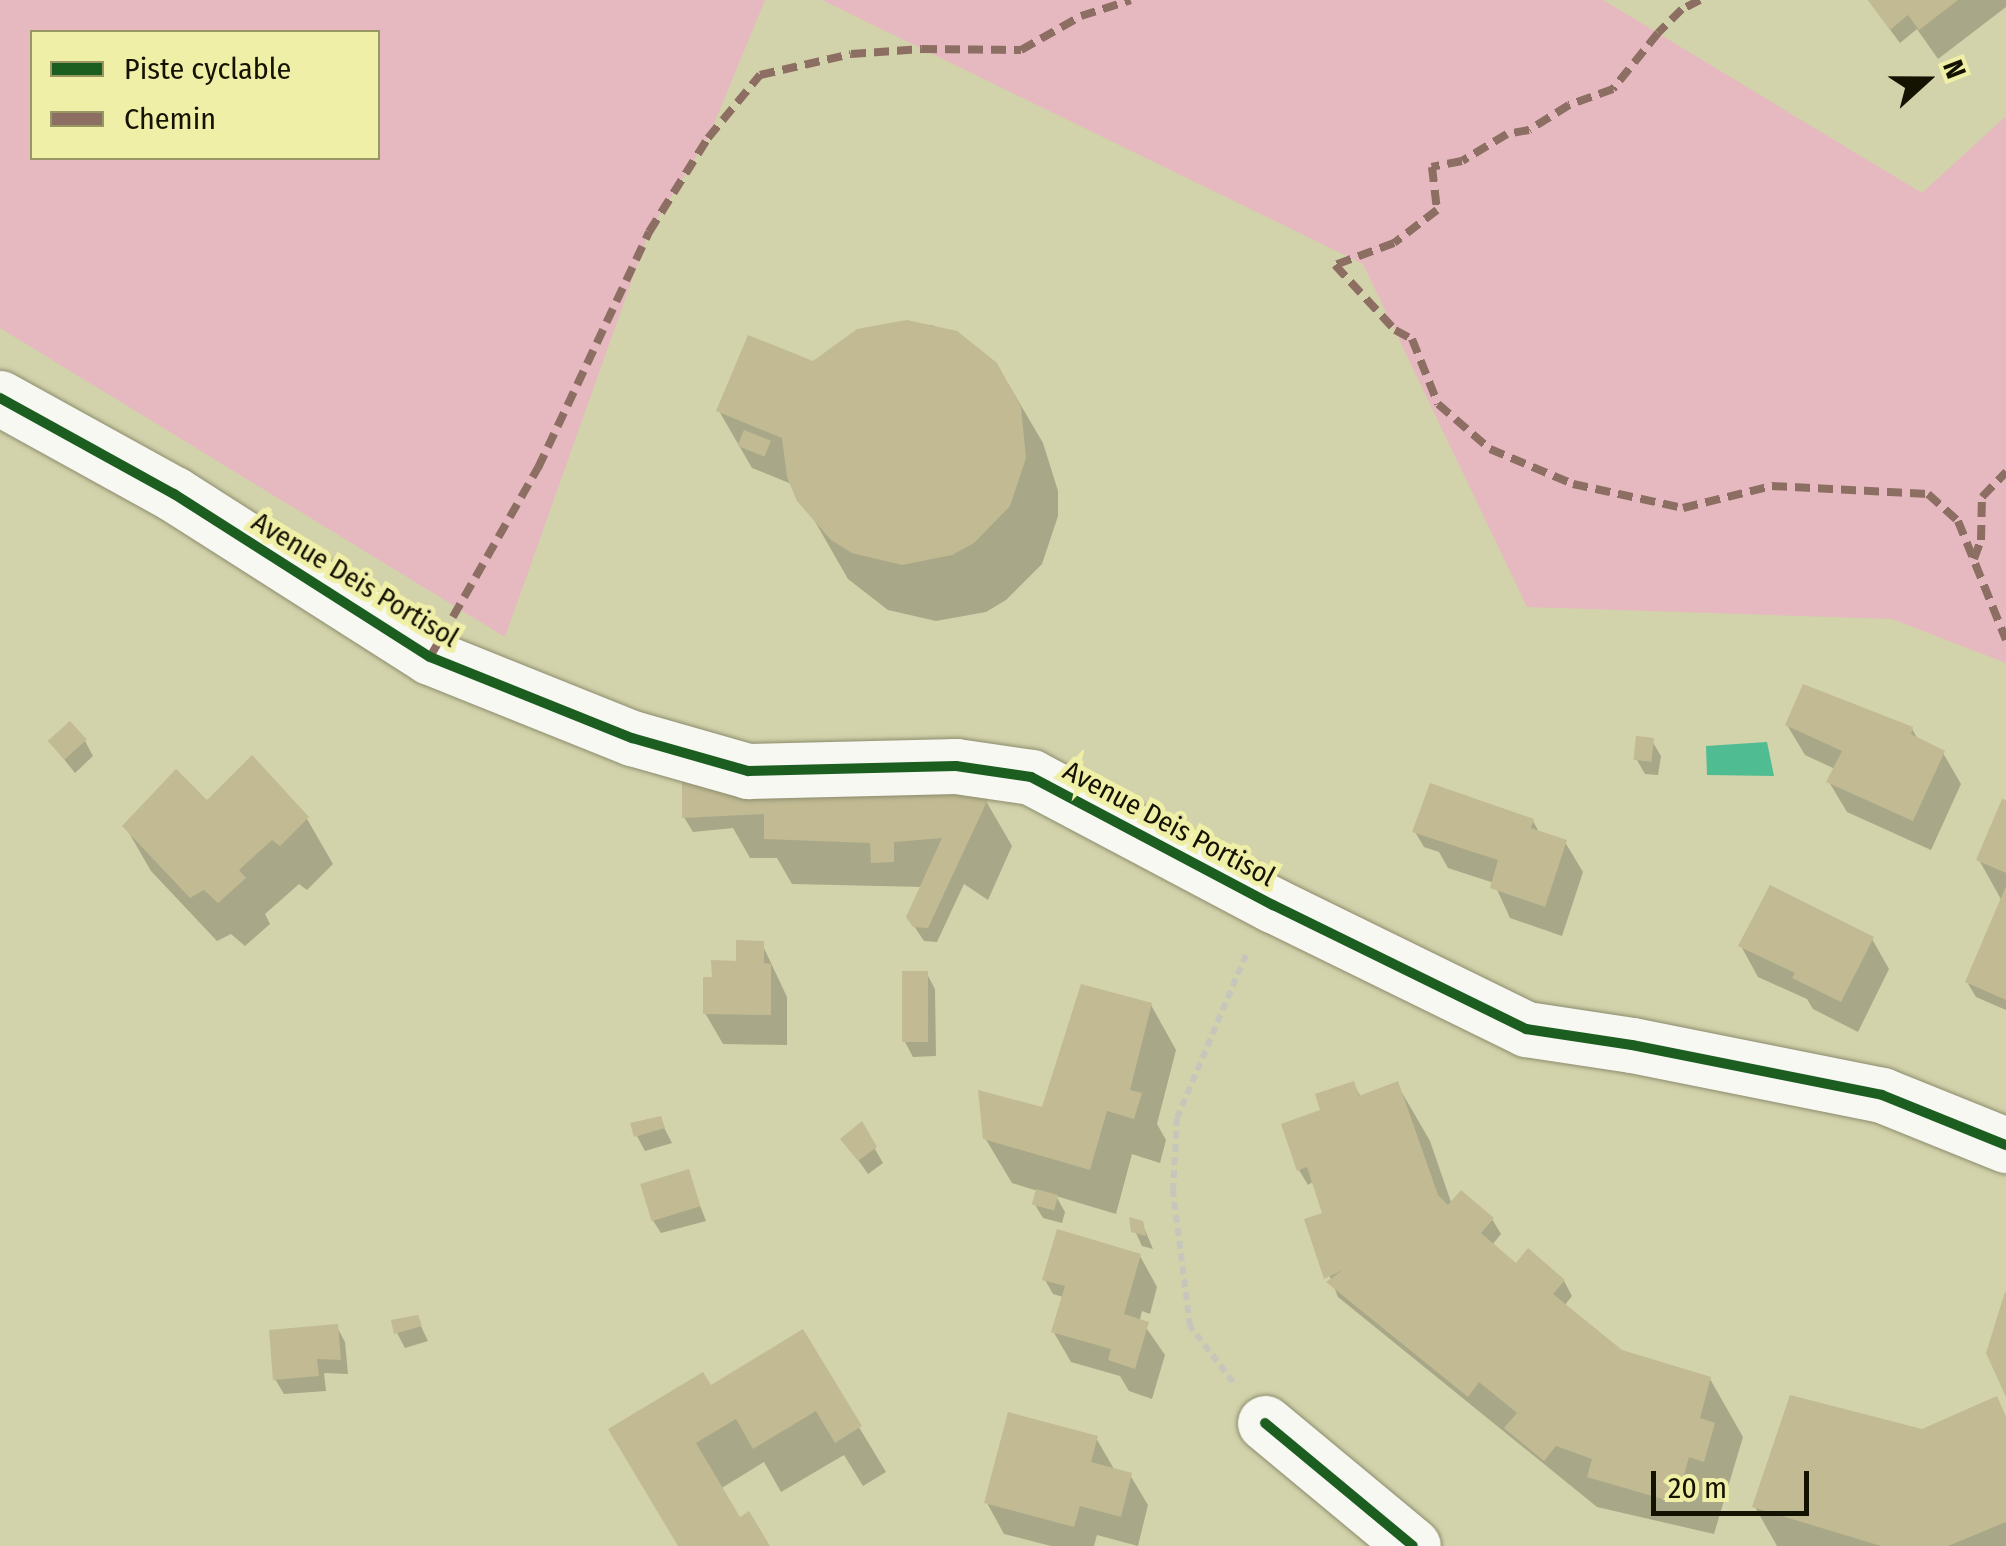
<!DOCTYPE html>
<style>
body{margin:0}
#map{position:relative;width:2006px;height:1546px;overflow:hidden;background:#d2d2ab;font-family:"Fira Sans Condensed",sans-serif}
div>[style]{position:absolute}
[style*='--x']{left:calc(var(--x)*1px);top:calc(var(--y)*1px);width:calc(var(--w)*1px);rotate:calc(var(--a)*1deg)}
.green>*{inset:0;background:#e5b9bf}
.water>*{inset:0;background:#50bc91}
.shadow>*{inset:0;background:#0003}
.building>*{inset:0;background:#c1ba93;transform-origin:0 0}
.path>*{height:6px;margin-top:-3px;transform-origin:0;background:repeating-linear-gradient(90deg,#c7c6bb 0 8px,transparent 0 13px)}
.roads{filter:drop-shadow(0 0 2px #8c8c6d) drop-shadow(0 0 2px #8c8c6d)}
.street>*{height:55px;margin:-27.5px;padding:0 27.5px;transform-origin:27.5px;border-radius:27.5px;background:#f8f8f2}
.quiet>*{height:8px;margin-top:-4px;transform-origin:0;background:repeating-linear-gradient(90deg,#8d6e63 0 15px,transparent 0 23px)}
.cycleway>*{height:10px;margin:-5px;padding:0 5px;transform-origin:5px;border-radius:5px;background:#1b5e20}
span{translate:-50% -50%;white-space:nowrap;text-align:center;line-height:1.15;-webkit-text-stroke:10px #f0efa7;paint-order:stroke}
.street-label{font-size:28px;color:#141200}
.legend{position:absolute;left:30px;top:30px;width:350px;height:130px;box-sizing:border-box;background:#f0efa7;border:2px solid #989764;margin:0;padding:12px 18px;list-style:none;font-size:30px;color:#141200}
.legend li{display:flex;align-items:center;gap:20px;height:50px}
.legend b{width:50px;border:2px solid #989764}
.north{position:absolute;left:1876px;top:30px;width:100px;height:100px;-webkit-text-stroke:8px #f0efa7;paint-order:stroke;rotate:69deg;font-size:28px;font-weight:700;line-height:40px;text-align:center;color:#141200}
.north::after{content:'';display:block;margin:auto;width:35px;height:45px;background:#141200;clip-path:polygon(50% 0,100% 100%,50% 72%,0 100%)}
.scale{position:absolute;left:1651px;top:1471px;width:158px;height:45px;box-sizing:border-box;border:5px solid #141200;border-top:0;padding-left:12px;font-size:30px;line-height:35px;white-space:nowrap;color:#141200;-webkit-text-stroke:8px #f0efa7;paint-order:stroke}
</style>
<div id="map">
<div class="green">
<i style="clip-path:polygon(evenodd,0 0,765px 0,708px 138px,649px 232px,505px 637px,0 328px,0 0,378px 32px,378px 158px,32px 158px,32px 32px,378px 32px)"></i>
<i style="clip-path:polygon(822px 0,1603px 0,1922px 193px,2006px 116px,2006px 663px,1892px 619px,1527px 607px,1363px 264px)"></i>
</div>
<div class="water">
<i style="clip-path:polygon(1767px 742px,1774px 776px,1707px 775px,1706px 746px)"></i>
</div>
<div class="shadow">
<i style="clip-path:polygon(1868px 0,2006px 0,2006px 7px,1938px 59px,1917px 29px,1900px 43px)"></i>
<i style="clip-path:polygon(882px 325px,932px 325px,977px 347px,1009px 385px,1043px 443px,1058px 491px,1058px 516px,1042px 564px,1006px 600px,986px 612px,936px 621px,888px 610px,848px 579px,794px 485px,752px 468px,719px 411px)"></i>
<i style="clip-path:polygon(1787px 725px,1912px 729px,1919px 741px,1943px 753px,1961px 784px,1931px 850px,1847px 812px,1829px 782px,1835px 769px,1805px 755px)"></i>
<i style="clip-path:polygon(85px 741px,93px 756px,75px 773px,51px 743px)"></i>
<i style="clip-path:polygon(1652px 741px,1661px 756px,1658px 775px,1645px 774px,1637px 760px)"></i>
<i style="clip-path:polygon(986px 801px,1012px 846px,988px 900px,964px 884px,937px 942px,924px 941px,908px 917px,923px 887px,792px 884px,777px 858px,750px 858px,733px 828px,693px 832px,684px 817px)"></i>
<i style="clip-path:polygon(207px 803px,307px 819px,333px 864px,307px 890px,299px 884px,265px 914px,270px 924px,245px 946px,231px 934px,217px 941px,151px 871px,125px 826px)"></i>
<i style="clip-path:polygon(2006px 803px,2006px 1010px,1976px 997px,1967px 982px,2002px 901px,1979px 860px)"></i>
<i style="clip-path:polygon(1533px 821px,1540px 834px,1565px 842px,1583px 872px,1562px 936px,1510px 918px,1494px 883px,1448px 868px,1439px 852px,1424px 847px,1415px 832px)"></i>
<i style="clip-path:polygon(1872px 939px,1889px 969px,1858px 1032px,1813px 1009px,1807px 999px,1758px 977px,1741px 946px)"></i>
<i style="clip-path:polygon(762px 944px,787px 997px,787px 1045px,723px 1044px,705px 1013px,714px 979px)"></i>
<i style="clip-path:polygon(927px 974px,935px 989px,936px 1056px,913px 1057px,905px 1042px)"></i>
<i style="clip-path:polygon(1151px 1005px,1176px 1050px,1157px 1124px,1166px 1140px,1160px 1163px,1132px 1154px,1116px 1214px,1056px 1196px,1065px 1212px,1062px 1223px,1043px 1218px,1034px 1203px,1038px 1191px,1012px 1183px,985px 1138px,1044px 1110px)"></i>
<i style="clip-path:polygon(1353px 1084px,1361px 1097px,1397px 1084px,1430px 1141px,1452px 1205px,1492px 1219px,1501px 1234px,1492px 1245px,1516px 1266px,1564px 1281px,1572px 1296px,1564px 1306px,1620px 1353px,1710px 1379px,1743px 1437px,1714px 1534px,1597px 1507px,1338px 1297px,1307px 1220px,1328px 1228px,1314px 1181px,1308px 1185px,1299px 1170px,1323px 1111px)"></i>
<i style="clip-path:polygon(659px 1118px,672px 1143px,645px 1151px,637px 1136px)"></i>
<i style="clip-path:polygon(861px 1125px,883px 1163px,868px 1174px,844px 1140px)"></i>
<i style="clip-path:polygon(687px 1172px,706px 1221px,661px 1233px,652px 1219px)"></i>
<i style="clip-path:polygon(1130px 1220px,1142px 1223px,1153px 1249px,1142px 1246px)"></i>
<i style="clip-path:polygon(1140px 1256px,1157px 1287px,1150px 1314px,1142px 1311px,1140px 1319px,1165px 1355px,1152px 1399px,1129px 1391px,1120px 1376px,1071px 1362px,1053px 1331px,1063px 1297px,1053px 1294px,1045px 1280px)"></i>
<i style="clip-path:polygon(417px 1318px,428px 1341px,405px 1348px,397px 1333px)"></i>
<i style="clip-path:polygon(337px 1327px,345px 1342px,348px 1374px,324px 1373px,326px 1391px,284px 1394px,275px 1379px)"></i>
<i style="clip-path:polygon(802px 1333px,886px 1472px,863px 1486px,844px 1455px,781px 1492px,764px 1462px,720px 1489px,739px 1520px,767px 1546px,680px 1546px,612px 1430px,710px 1389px)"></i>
<i style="clip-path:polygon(2006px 1417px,2006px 1546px,1777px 1546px,1755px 1507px,1922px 1432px)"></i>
<i style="clip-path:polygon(1096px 1438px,1114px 1469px,1130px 1475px,1148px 1505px,1138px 1546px,1097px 1535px,1094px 1546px,1051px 1546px,1004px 1534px,987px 1503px)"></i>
</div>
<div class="building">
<i style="clip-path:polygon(1868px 0,1958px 0,1919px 30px,1908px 15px,1890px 30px)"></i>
<i style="clip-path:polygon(907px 320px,957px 331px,997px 363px,1021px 407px,1026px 458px,1010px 506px,974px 543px,952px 555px,902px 565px,852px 553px,831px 540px,797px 501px,787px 477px,782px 438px,716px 411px,748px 335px,813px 361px,857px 329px)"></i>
<i style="left:744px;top:430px;width:29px;height:17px;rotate:22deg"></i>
<i style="clip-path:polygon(1803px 684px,1913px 727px,1911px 734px,1945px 751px,1913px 821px,1826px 782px,1842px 751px,1785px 725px)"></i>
<i style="left:70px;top:721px;width:25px;height:30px;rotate:48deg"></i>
<i style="left:1636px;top:736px;width:18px;height:24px;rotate:6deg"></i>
<i style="clip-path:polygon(252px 755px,309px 817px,280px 846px,272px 840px,239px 870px,246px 878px,218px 903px,204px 890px,190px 898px,122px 826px,176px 769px,207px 800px)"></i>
<i style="clip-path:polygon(682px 776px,955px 785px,988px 799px,928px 928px,913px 927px,906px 917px,942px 838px,894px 842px,894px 862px,871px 863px,870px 843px,764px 839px,764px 814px,682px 818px)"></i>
<i style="clip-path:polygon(1430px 783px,1534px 819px,1531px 828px,1567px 840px,1545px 907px,1490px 888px,1498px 860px,1412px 832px)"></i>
<i style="clip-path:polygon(2002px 799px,2006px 800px,2006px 873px,1976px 860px)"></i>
<i style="clip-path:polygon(1770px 885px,1874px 937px,1841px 1002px,1792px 978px,1795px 973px,1738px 946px)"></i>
<i style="clip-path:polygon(2006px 886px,2006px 1000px,1965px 982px)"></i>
<i style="clip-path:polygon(736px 940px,764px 941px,764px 963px,771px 964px,771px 1015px,703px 1014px,703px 977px,712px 977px,711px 960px,736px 961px)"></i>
<i style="left:902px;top:971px;width:26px;height:71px"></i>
<i style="clip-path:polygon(1081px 984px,1152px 1003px,1130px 1090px,1142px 1093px,1134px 1119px,1107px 1111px,1090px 1170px,983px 1139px,978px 1090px,1042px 1107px)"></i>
<i style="clip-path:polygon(1354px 1081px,1359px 1096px,1398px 1081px,1438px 1195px,1448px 1205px,1461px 1190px,1494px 1218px,1481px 1233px,1516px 1263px,1528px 1248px,1565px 1280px,1553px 1294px,1622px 1350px,1711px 1377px,1700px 1418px,1715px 1423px,1704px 1462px,1689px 1457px,1676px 1503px,1587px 1477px,1592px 1459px,1556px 1446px,1544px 1461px,1504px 1428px,1517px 1413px,1479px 1382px,1468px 1397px,1326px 1282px,1343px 1270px,1324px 1279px,1304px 1219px,1322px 1213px,1307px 1167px,1297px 1171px,1281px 1124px,1320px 1110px,1315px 1094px)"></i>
<i style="clip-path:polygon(661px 1116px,665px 1128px,634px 1137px,630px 1123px)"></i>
<i style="clip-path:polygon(862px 1121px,877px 1147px,858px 1161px,840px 1139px)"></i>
<i style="left:689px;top:1169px;width:39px;height:51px;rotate:73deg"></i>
<i style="left:1036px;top:1189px;width:23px;height:16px;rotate:15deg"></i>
<i style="clip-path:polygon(1129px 1217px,1143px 1221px,1146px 1236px,1131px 1232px)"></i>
<i style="clip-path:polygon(1057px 1229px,1141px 1254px,1124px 1314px,1149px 1322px,1135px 1369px,1108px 1360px,1111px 1349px,1051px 1332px,1065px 1286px,1042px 1280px)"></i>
<i style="clip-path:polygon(2005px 1292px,2006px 1292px,2006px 1397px,1986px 1353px)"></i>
<i style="clip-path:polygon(418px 1315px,422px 1326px,394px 1334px,391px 1320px)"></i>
<i style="clip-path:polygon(338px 1324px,341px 1360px,317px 1359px,319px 1376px,273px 1380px,269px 1330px)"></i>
<i style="clip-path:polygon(803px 1329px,862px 1426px,835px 1443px,816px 1411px,753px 1449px,736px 1419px,696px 1443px,740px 1517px,749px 1511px,770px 1546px,678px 1546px,608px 1429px,703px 1372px,711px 1385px)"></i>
<i style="clip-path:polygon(1790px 1395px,1922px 1429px,1997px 1396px,2006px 1417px,2006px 1522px,1948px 1546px,1881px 1546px,1752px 1507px)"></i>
<i style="clip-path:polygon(1008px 1412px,1098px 1436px,1091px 1462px,1132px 1473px,1121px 1517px,1080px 1506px,1074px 1527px,984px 1503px)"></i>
</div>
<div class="path">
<i style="--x:1233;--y:1382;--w:71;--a:-127.5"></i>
<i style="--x:1190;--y:1326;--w:136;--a:-97.2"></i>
<i style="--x:1173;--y:1191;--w:73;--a:-86.9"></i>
<i style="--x:1177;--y:1118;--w:182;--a:-67.1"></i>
</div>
<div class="roads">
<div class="street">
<i style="--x:0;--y:398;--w:199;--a:28.9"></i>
<i style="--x:174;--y:494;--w:303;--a:32.5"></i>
<i style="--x:430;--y:657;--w:218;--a:21.9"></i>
<i style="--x:632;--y:738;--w:121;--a:15.9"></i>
<i style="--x:748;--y:771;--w:208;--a:-1.4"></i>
<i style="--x:956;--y:766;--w:76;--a:8.3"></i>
<i style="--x:1031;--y:777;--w:274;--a:27.9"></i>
<i style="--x:1273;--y:905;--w:282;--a:26.1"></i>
<i style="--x:1526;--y:1029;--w:107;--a:8.6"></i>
<i style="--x:1632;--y:1045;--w:255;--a:11.3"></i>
<i style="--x:1882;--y:1095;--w:134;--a:22"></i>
<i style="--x:1265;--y:1423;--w:192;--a:39.7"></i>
</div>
</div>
<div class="quiet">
<i style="--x:1700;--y:0;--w:20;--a:153"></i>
<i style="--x:1682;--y:9;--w:34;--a:135"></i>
<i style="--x:1658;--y:33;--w:72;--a:128.8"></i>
<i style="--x:1613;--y:89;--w:47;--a:160"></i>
<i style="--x:1569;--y:105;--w:47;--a:148"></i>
<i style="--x:1529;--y:130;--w:22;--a:170"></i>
<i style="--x:1507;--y:134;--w:52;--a:149"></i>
<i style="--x:1462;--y:161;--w:31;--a:169"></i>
<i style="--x:1432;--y:167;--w:43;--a:83.4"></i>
<i style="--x:1437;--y:210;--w:54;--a:142.5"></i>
<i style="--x:1394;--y:243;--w:63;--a:159.6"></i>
<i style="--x:1335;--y:265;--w:88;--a:47.3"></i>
<i style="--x:1395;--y:330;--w:19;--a:28"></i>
<i style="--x:1412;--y:339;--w:70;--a:68.2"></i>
<i style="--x:1438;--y:404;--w:69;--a:40.9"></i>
<i style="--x:1490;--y:449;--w:90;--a:22.9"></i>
<i style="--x:1573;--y:484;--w:113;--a:12.3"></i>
<i style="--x:1683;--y:508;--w:92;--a:-13.9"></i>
<i style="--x:1772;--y:486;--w:156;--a:2.9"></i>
<i style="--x:1928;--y:494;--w:40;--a:42"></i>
<i style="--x:1958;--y:521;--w:128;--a:68"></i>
<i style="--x:1974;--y:559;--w:20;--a:-70"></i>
<i style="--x:1981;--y:540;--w:43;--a:-88.7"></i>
<i style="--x:1982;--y:497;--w:35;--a:-46"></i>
<i style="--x:430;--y:657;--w:218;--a:-60.3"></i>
<i style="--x:538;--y:468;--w:261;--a:-64.8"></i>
<i style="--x:649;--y:232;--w:111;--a:-57.9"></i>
<i style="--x:708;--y:138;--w:82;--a:-50.5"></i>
<i style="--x:760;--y:75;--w:93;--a:-13"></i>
<i style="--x:851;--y:54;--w:71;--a:-4"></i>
<i style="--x:922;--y:49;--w:99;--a:0.6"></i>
<i style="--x:1021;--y:50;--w:69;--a:-29.5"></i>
<i style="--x:1081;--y:16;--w:52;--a:-17.7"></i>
</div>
<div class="cycleway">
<i style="--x:0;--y:398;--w:199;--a:28.9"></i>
<i style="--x:174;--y:494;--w:303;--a:32.5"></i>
<i style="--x:430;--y:657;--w:218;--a:21.9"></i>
<i style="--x:632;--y:738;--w:121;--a:15.9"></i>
<i style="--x:748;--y:771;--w:208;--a:-1.4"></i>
<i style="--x:956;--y:766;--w:76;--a:8.3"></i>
<i style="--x:1031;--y:777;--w:274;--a:27.9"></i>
<i style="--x:1273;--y:905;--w:282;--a:26.1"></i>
<i style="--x:1526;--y:1029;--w:107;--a:8.6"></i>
<i style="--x:1632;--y:1045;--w:255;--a:11.3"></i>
<i style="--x:1882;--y:1095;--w:134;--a:22"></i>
<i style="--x:1265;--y:1423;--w:192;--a:39.7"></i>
</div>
<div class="street-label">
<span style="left:355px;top:580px;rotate:31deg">Avenue Deis Portisol</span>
<span style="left:1169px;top:824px;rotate:28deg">Avenue Deis Portisol</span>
</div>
<ul class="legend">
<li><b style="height:12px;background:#1b5e20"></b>Piste cyclable</li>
<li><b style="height:12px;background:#8d6e63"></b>Chemin</li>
</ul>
<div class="north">N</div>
<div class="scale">20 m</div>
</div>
